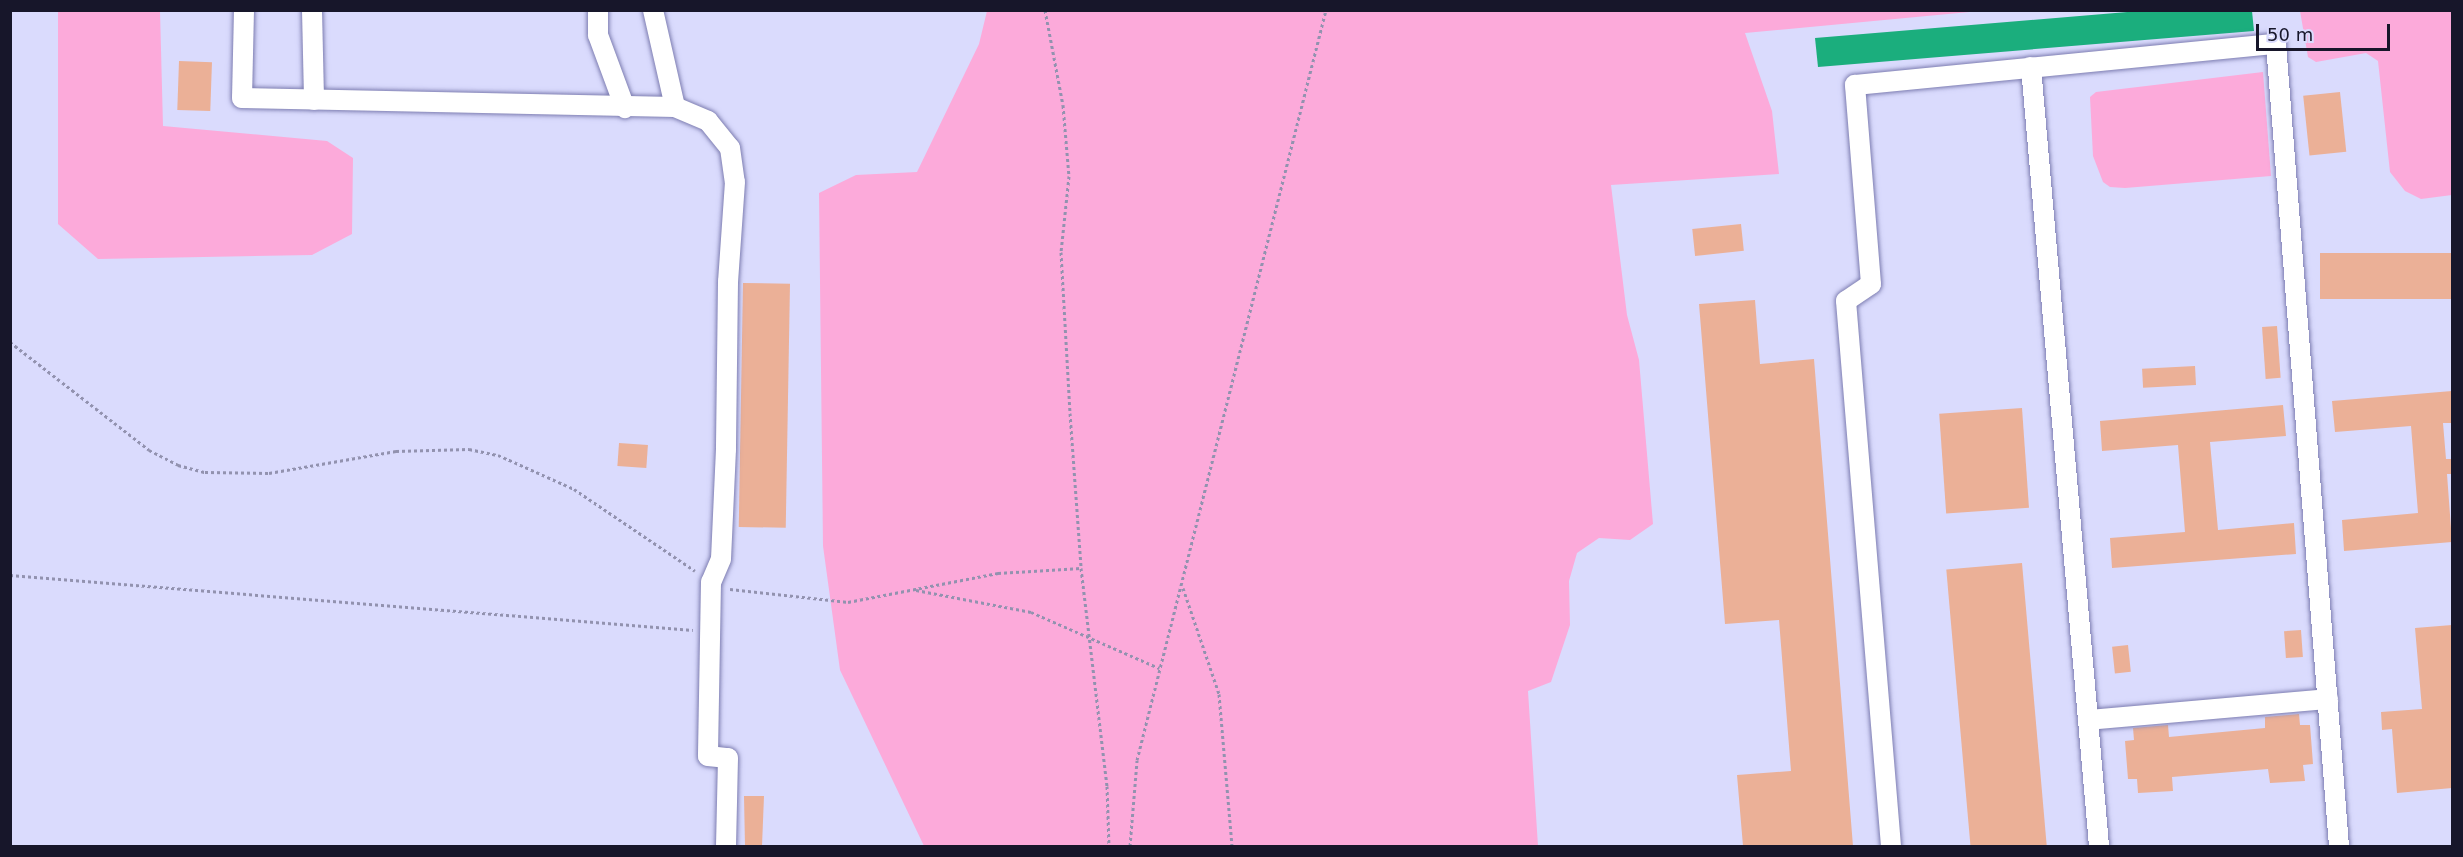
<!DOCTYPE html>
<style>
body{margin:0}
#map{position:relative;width:2463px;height:857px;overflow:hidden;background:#dadbfd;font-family:"DejaVu Sans",sans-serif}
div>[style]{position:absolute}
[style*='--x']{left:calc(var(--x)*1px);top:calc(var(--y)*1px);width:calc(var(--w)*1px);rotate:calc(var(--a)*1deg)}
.green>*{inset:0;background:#fcaada}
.water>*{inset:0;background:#1bae7d}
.building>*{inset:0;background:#ebb097;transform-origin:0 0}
.path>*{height:3px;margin-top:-1.5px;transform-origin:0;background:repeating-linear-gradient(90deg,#9292af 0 3px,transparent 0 6px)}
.roads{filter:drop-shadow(0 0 2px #7d7db1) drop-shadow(0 0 2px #7d7db1)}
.minor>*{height:20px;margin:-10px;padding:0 10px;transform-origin:10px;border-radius:10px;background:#fff}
span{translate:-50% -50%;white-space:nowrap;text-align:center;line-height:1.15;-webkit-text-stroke:4.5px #dadbfd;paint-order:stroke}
.frame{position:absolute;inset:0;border:12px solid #17162a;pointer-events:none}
.scale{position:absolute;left:2256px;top:24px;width:134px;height:27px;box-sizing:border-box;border:3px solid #17162a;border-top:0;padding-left:8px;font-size:18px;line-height:21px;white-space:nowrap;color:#17162a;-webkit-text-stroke:4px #dadbfd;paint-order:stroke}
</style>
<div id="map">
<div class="green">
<i style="clip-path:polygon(58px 11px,160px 11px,163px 126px,327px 141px,353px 158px,352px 234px,312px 255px,98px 259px,58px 224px)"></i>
<i style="clip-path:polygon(987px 11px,1980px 11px,1745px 33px,1772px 111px,1779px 174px,1611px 185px,1627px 315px,1639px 360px,1653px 524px,1630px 540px,1599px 538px,1577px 553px,1569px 581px,1570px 625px,1551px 682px,1528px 691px,1538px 846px,924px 846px,840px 670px,823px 546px,819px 193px,856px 175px,917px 172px,979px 44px)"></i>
<i style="clip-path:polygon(2300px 11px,2452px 11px,2452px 195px,2421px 199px,2405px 191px,2390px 172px,2378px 61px,2366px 53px,2316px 62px,2308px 57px)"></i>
<i style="clip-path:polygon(2263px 72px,2271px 176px,2125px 188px,2110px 187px,2103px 182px,2093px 156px,2090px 97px,2096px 92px)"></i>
</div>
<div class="water">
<i style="clip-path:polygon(2139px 11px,2252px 11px,2254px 31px,1818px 67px,1815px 38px)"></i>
</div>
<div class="building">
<i style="left:179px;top:61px;width:33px;height:49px;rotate:2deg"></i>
<i style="left:2340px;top:92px;width:60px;height:37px;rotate:84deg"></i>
<i style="left:1741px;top:224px;width:27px;height:49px;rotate:84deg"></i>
<i style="left:2452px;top:253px;width:46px;height:132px;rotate:90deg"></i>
<i style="left:743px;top:283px;width:47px;height:244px;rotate:1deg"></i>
<i style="clip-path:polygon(1755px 300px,1760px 364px,1814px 359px,1853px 846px,1743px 846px,1737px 775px,1791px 771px,1779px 620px,1725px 624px,1699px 304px)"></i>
<i style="left:2277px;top:326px;width:52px;height:15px;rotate:86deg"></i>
<i style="left:2195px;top:366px;width:19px;height:53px;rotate:87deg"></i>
<i style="clip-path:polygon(2452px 391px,2452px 423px,2443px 423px,2446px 459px,2452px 459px,2452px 474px,2447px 474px,2452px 542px,2344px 551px,2342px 520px,2418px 513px,2411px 426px,2335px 432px,2332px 401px)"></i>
<i style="clip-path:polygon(2283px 405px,2286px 436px,2210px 442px,2218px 530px,2294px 523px,2296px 554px,2112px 568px,2110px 538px,2185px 532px,2178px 445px,2102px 451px,2100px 421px)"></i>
<i style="left:2022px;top:408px;width:100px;height:83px;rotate:86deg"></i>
<i style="left:619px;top:443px;width:29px;height:23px;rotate:4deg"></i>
<i style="left:2022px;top:563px;width:284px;height:76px;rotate:85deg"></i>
<i style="clip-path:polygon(2452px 625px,2452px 788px,2397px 793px,2392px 729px,2382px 730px,2381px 712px,2422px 709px,2415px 628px)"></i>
<i style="left:2301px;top:630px;width:27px;height:17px;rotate:86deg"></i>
<i style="left:2128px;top:645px;width:27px;height:16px;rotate:84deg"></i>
<i style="clip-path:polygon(2299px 714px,2300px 725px,2310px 725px,2313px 764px,2303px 765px,2305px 781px,2270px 783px,2268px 769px,2172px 777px,2173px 791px,2138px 793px,2137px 779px,2128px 779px,2125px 741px,2134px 740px,2133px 728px,2168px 725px,2169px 737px,2265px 728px,2265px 717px)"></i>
<i style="clip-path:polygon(744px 796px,764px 796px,762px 846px,745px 846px)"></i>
</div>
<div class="path">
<i style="--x:1045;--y:10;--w:97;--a:79.3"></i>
<i style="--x:1063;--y:105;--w:71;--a:85.2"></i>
<i style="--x:1069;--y:176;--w:76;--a:96"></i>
<i style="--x:1061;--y:252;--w:161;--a:86.8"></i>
<i style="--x:1070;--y:413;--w:155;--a:85.9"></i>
<i style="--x:1081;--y:568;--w:220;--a:83.2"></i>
<i style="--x:1107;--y:786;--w:60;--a:88.1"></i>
<i style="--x:10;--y:342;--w:176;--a:37.8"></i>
<i style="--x:149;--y:450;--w:33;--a:27"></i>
<i style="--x:178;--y:465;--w:28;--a:15"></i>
<i style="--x:205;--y:472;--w:64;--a:0.9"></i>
<i style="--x:269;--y:473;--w:129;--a:-9.8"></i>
<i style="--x:396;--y:451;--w:73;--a:-1.6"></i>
<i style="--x:469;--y:449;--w:30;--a:12"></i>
<i style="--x:498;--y:455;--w:83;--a:24.1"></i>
<i style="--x:574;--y:489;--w:146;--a:34.1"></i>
<i style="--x:10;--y:575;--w:685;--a:4.6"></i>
<i style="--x:1183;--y:588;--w:112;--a:71.2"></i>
<i style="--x:1219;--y:694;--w:153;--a:85.1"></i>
<i style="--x:730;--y:589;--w:119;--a:6.3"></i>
<i style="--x:848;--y:602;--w:153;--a:-10.9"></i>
<i style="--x:998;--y:573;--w:83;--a:-3.4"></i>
<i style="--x:916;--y:590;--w:117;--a:10.8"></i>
<i style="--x:1031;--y:612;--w:140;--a:23.6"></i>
<i style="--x:1130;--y:846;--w:86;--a:-85.3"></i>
<i style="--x:1137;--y:760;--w:773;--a:-75.86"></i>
</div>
<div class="roads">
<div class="minor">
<i style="--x:244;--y:10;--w:88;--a:91.3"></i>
<i style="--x:242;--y:98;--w:433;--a:1.2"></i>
<i style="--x:675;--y:107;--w:36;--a:23"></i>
<i style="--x:708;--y:121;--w:35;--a:51"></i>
<i style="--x:730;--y:148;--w:34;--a:82"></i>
<i style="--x:735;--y:182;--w:100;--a:94"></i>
<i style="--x:728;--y:282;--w:167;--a:90.7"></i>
<i style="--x:726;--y:449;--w:110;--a:92.6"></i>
<i style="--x:721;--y:559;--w:25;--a:113"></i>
<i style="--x:711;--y:582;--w:174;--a:91"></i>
<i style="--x:708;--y:756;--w:20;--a:6"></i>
<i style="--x:728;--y:758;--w:88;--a:91.3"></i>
<i style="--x:312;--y:10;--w:90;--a:88.7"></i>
<i style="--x:598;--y:10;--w:25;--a:90"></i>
<i style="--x:598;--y:35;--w:78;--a:69.7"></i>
<i style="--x:653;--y:10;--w:99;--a:77.2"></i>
<i style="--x:2031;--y:67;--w:782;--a:85.01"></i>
<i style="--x:2088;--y:720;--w:241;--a:-5"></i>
<i style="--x:1891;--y:846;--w:547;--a:-94.72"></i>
<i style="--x:1846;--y:301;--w:30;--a:-34"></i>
<i style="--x:1871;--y:284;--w:200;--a:-94.6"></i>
<i style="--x:1855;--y:85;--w:423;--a:-5.6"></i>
<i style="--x:2276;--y:44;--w:804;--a:85.51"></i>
</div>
</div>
<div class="frame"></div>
<div class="scale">50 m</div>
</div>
